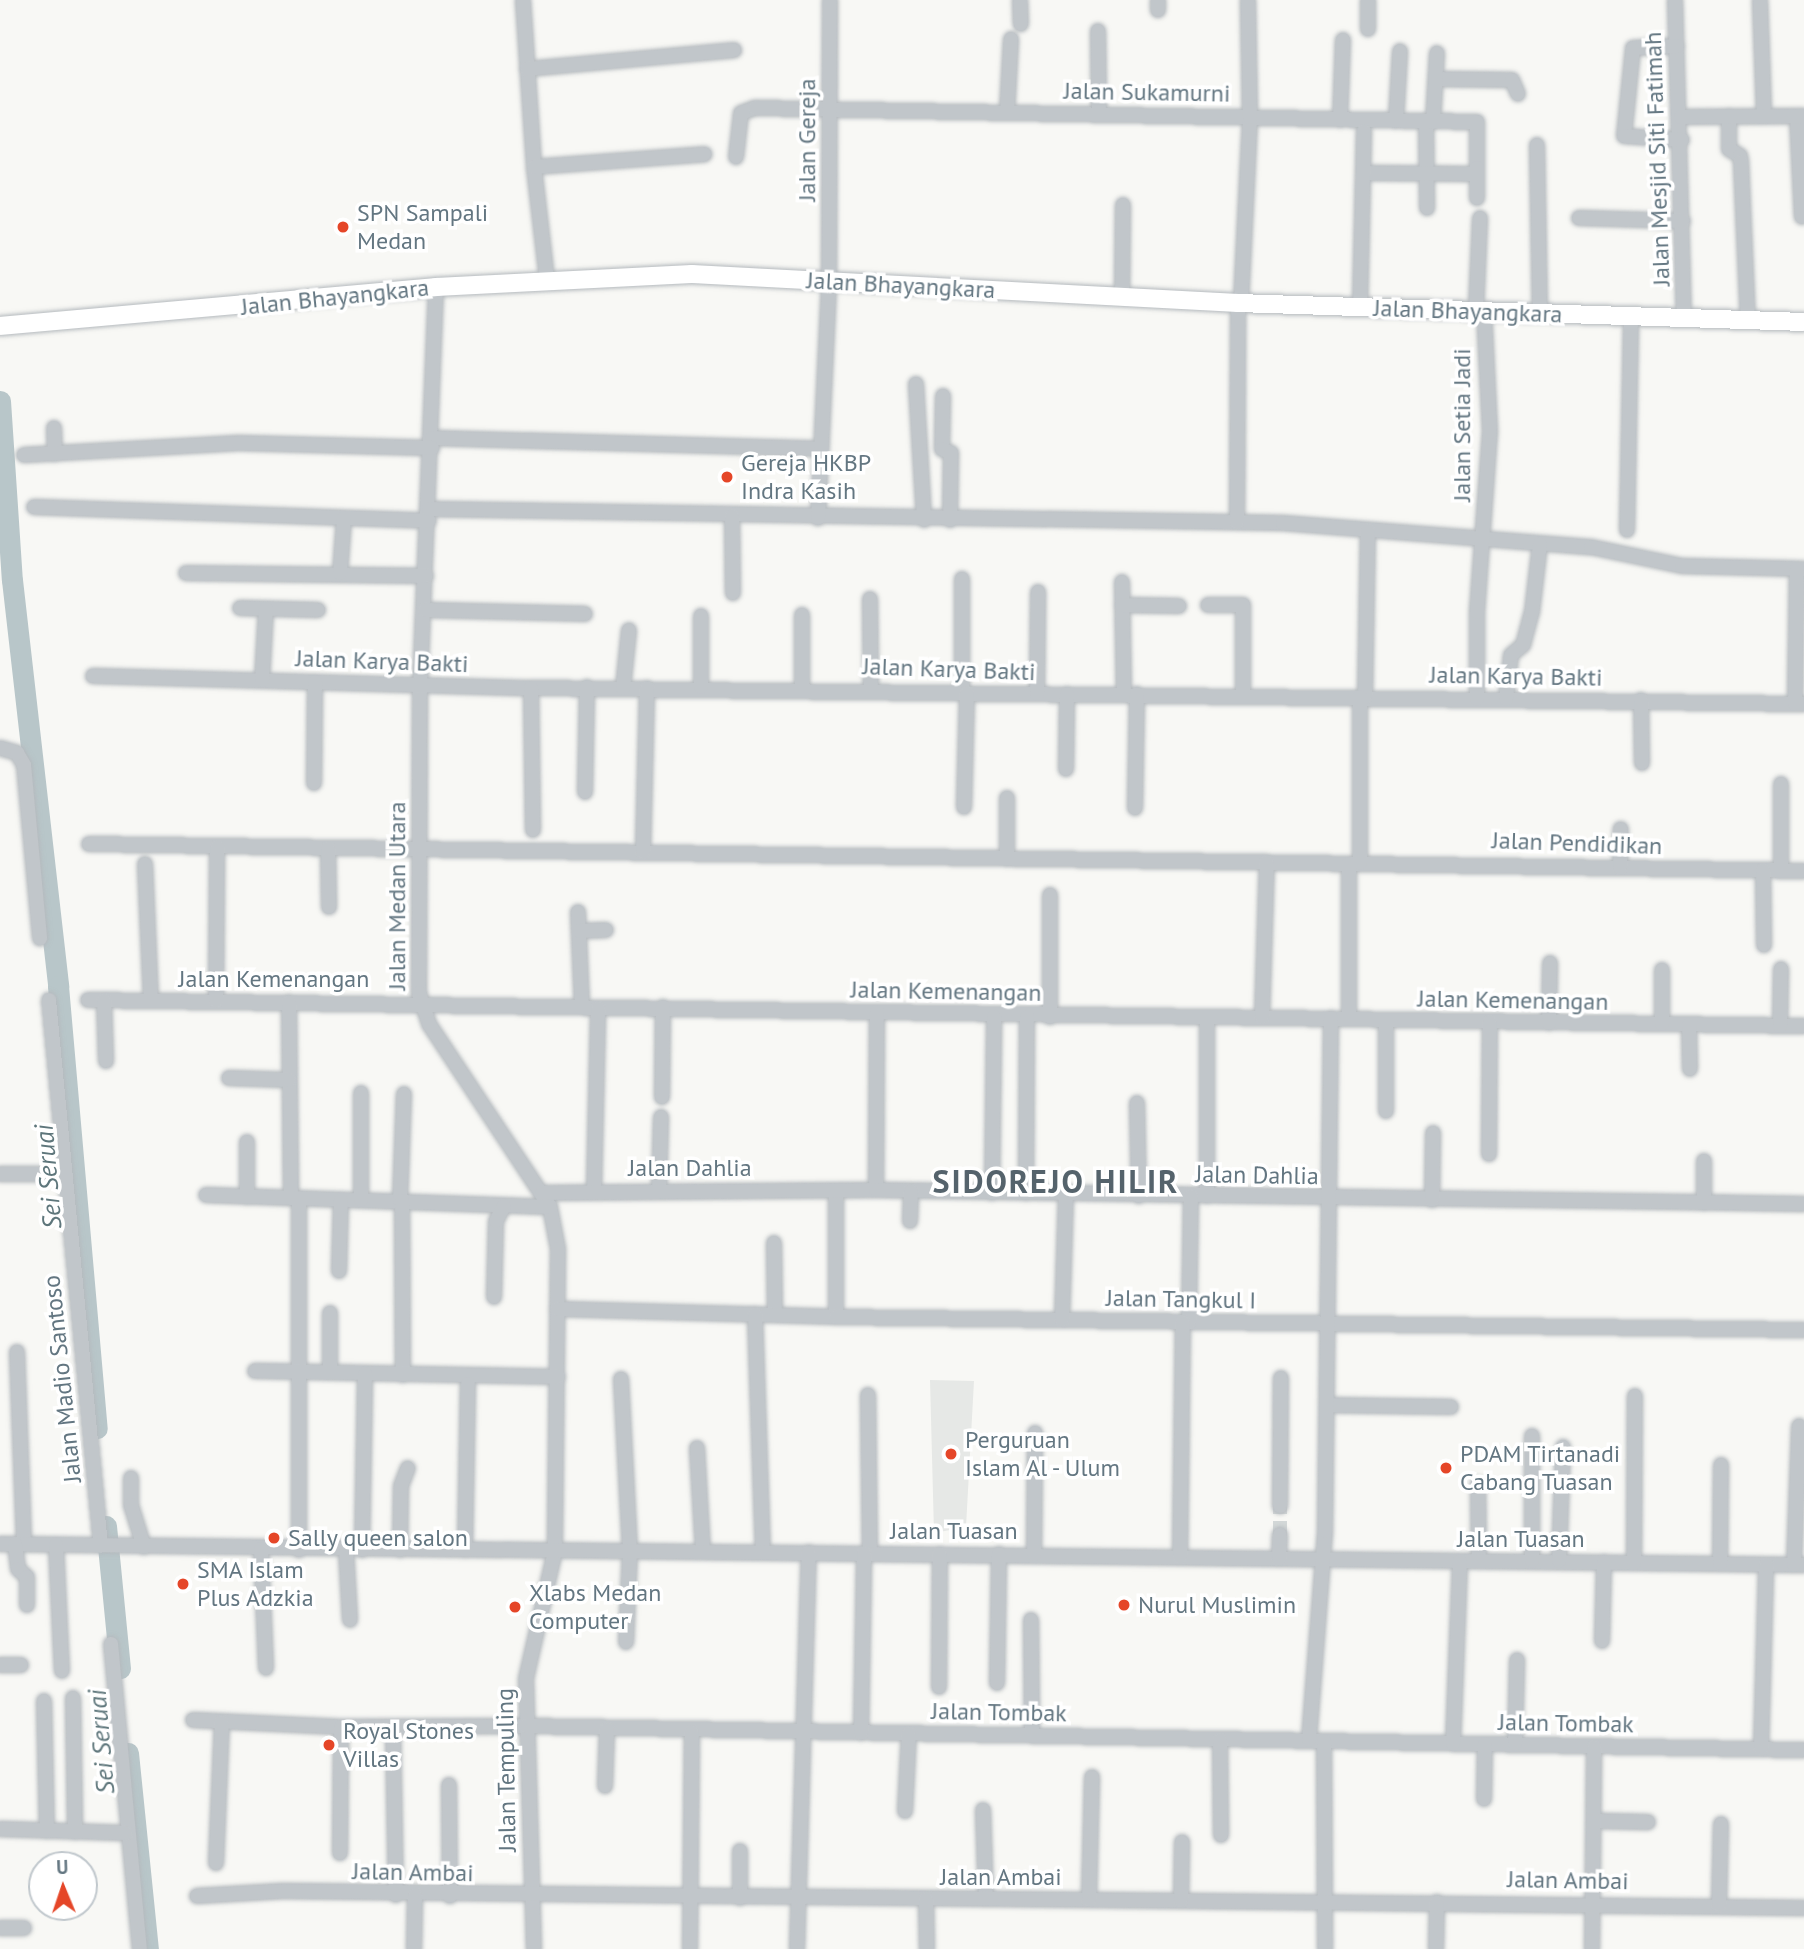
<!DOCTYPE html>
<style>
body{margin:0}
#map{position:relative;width:1804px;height:1949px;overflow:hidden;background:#f8f8f5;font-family:"PT Sans",sans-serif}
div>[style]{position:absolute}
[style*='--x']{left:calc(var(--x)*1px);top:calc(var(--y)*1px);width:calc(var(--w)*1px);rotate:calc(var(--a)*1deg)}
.built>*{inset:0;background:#e6e8e6}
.river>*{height:21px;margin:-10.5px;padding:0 10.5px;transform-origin:10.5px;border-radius:10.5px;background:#b8c6c9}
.minor-tunnel>*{height:14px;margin-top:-7px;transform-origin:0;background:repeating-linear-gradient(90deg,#d3d8d8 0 14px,transparent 0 21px)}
.roads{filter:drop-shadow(0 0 2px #b5babe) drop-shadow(0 0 2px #b5babe)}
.minor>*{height:14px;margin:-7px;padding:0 7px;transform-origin:7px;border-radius:7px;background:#c1c6ca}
.major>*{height:18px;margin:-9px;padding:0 9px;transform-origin:9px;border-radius:9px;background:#fff}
.dots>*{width:19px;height:19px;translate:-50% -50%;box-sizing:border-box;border:4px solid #fff;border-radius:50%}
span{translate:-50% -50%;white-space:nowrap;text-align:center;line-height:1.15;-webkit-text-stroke:7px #fff;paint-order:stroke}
.street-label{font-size:24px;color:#637681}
.poi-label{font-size:24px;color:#637681}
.left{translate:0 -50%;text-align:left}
.water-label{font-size:26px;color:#5e767b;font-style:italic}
.district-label{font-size:32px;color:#55636c;font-weight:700;letter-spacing:2px}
.north{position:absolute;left:28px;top:1851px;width:70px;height:70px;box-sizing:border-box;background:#fff;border:2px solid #c1c8cd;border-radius:50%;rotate:358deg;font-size:19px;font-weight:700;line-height:28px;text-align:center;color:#637681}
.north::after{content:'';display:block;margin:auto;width:24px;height:32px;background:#e54628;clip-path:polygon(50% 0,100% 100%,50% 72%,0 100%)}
</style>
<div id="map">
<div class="built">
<i style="clip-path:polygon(930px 1380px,974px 1381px,966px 1527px,934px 1533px)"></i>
</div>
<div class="river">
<i style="--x:0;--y:401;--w:179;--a:86.2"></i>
<i style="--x:12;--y:580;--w:409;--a:83.5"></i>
<i style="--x:58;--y:986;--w:444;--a:85"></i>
<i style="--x:106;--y:1526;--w:143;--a:84.4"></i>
<i style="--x:128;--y:1753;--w:197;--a:84.2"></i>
</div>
<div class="minor-tunnel">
<i style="--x:1280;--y:1535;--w:29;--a:-90"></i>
</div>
<div class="roads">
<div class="minor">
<i style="--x:523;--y:0;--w:167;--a:86.2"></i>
<i style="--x:534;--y:167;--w:114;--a:83.4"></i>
<i style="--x:1020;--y:0;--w:24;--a:88"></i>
<i style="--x:1675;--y:0;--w:318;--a:88.4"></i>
<i style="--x:1760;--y:0;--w:116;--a:88"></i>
<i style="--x:1158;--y:10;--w:10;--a:-90"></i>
<i style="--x:1368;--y:29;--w:29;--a:-90"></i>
<i style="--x:1098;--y:31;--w:83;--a:89.3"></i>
<i style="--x:1677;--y:46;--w:44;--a:177.4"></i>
<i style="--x:1633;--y:48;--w:88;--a:95.8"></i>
<i style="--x:1624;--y:136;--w:58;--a:3.9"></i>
<i style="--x:527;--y:69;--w:208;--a:-5.2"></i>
<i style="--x:1436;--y:79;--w:76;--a:0.8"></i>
<i style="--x:1512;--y:80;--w:15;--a:67"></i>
<i style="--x:1007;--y:113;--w:74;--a:-86.9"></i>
<i style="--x:1729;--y:116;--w:33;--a:90"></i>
<i style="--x:1729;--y:149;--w:13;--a:32"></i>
<i style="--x:1740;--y:156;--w:6;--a:81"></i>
<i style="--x:1741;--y:162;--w:159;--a:87.5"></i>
<i style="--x:1797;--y:116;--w:101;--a:87.2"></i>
<i style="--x:1681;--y:117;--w:123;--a:-0.5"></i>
<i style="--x:1340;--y:120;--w:80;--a:-87.9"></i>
<i style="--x:1396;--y:121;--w:70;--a:-86.7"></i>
<i style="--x:1426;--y:122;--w:86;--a:89.3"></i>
<i style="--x:1433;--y:122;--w:69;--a:-86.7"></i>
<i style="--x:1537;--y:145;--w:168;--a:89"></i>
<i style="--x:736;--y:157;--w:44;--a:-83.5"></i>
<i style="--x:741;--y:113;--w:15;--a:-20"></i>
<i style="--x:755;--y:108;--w:722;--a:1.11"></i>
<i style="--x:1477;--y:122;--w:46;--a:90"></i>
<i style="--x:1477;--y:168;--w:7;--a:124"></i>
<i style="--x:1473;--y:174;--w:108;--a:-179.5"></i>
<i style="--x:534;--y:167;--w:171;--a:-4.3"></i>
<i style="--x:1477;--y:198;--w:30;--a:-90"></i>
<i style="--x:1579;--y:218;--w:104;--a:1.7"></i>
<i style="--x:436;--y:287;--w:398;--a:92.3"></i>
<i style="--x:420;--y:685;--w:308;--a:90.2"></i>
<i style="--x:419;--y:993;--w:33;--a:72"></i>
<i style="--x:429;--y:1024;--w:219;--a:56.5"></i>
<i style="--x:550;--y:1207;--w:43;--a:79.2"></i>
<i style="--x:558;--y:1249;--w:302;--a:90.6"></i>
<i style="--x:555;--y:1551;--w:131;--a:102.8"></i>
<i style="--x:526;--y:1679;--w:270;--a:88.3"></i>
<i style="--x:1122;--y:296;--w:91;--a:-89.4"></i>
<i style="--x:1241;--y:303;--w:186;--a:-87.2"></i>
<i style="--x:1250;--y:117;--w:117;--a:-91"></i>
<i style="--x:1360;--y:307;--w:176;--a:-88.7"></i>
<i style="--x:1476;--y:310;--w:92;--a:-87.5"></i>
<i style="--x:916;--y:384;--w:136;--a:86.6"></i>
<i style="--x:943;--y:396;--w:53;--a:91.1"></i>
<i style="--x:942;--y:449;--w:10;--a:24"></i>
<i style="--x:951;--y:453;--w:67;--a:90.9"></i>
<i style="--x:54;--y:428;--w:26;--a:88"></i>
<i style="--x:432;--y:438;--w:389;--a:1.6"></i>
<i style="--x:24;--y:455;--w:215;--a:-3.2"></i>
<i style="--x:239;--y:443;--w:193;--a:1.5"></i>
<i style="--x:34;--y:507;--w:395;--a:2"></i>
<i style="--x:429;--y:509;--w:854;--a:0.94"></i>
<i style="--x:1283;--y:523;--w:309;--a:4.5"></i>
<i style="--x:1591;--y:547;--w:93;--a:11.8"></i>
<i style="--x:1682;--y:566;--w:122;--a:1.4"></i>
<i style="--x:732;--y:516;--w:77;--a:89.3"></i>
<i style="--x:818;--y:518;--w:237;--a:-87.3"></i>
<i style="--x:829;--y:281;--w:281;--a:-89.8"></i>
<i style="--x:1237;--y:522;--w:219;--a:-89.7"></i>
<i style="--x:1627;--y:530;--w:213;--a:-88.9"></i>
<i style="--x:186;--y:573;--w:240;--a:0.7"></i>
<i style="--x:340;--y:573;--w:55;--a:-85.8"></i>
<i style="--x:962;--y:579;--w:114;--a:90"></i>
<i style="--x:1122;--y:582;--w:112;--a:89"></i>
<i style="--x:870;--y:599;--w:90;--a:89.4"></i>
<i style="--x:1122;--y:605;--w:57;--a:1"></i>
<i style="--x:1208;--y:605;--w:35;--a:0"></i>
<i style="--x:1243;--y:605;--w:90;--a:90"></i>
<i style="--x:240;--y:608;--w:78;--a:1.5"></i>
<i style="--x:425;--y:610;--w:160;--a:1.4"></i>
<i style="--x:802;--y:615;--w:73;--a:90"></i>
<i style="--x:93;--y:676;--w:438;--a:1.6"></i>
<i style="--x:531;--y:688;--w:1273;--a:0.72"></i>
<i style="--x:262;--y:680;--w:71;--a:-86.8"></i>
<i style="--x:701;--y:687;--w:71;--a:-90"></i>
<i style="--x:531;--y:688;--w:142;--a:89.2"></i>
<i style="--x:623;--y:688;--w:58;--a:-84.1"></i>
<i style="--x:1037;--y:694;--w:102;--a:-89.4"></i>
<i style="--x:1365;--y:697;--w:167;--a:-89"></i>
<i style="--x:1477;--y:699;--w:87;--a:-90"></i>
<i style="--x:1477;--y:612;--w:180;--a:-85.9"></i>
<i style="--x:1490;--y:432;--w:121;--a:-92.8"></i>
<i style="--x:1506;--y:699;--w:44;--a:-83.5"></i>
<i style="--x:1511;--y:655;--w:16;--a:-40"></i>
<i style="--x:1523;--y:645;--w:34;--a:-75"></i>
<i style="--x:1532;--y:612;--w:68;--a:-83.3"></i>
<i style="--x:1641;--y:700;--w:63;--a:89.1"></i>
<i style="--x:1795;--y:704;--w:135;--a:-89.2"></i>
<i style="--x:0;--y:748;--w:18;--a:16"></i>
<i style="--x:17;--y:753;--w:14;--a:60"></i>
<i style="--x:24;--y:765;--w:174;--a:84.7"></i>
<i style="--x:1066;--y:769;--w:75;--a:-89.2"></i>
<i style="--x:314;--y:783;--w:101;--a:-89.4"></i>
<i style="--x:1781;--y:784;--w:87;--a:90"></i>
<i style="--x:585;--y:792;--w:105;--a:-88.9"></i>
<i style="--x:964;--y:807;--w:114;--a:-88.5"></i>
<i style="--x:1135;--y:808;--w:114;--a:-89"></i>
<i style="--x:89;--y:844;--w:1715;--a:0.9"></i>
<i style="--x:328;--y:848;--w:59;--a:89"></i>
<i style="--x:643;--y:852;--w:164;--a:-88.6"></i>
<i style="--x:1007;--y:859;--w:61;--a:-90"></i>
<i style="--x:1360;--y:863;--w:166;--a:-90"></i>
<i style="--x:145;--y:864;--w:137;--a:87.5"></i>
<i style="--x:1349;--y:864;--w:155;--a:90"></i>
<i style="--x:1620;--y:868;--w:39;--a:-89"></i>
<i style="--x:1763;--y:870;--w:75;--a:89.2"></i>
<i style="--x:1050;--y:895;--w:122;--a:90"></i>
<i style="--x:578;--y:912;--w:95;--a:87.6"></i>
<i style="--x:580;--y:931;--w:26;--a:-2"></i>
<i style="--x:49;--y:1000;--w:548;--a:84.56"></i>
<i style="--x:88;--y:1000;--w:1716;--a:0.87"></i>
<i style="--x:104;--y:1000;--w:61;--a:88.1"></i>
<i style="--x:216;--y:1001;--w:154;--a:-89.6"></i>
<i style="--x:289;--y:1002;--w:196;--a:89.4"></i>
<i style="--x:1207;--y:1017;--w:179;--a:90"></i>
<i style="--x:1262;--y:1017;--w:155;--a:-88.2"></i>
<i style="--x:1386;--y:1021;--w:90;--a:90"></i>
<i style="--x:1549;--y:1023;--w:60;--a:-89"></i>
<i style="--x:1662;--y:1024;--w:54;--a:-90"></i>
<i style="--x:1689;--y:1025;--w:44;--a:88.7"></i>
<i style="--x:1780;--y:1026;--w:57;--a:-89"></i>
<i style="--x:229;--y:1078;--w:60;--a:1.9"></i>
<i style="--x:662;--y:1097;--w:90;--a:-89.4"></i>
<i style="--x:1137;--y:1103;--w:93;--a:88.8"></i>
<i style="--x:1489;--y:1154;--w:132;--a:-89.6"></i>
<i style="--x:1704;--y:1161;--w:42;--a:90"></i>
<i style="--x:0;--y:1174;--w:44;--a:0"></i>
<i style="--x:594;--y:1190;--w:182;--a:-88.7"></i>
<i style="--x:659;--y:1190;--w:73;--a:-88.4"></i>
<i style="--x:876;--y:1190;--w:178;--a:-89.7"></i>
<i style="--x:836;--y:1191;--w:126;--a:90"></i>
<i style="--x:542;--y:1193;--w:334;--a:-0.5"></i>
<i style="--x:876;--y:1190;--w:928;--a:0.86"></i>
<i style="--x:992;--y:1193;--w:176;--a:-89.3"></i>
<i style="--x:1026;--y:1193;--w:176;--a:-89.7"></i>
<i style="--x:206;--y:1195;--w:344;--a:2"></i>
<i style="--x:247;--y:1197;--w:55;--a:-90"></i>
<i style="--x:299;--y:1199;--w:351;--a:90"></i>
<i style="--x:361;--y:1200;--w:107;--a:-90"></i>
<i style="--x:1432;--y:1200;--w:67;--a:-89.1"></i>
<i style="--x:400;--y:1201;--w:107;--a:-87.9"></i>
<i style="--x:402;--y:1201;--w:174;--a:89.7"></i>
<i style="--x:910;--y:1221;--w:30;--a:-88"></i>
<i style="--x:774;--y:1243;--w:72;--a:89.2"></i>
<i style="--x:339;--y:1271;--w:71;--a:-88.4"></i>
<i style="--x:494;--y:1297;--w:76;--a:-88.5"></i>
<i style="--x:496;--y:1221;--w:17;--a:-62"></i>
<i style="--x:557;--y:1309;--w:279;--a:1.6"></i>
<i style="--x:836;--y:1317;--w:968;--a:0.77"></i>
<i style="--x:755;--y:1314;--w:238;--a:88.1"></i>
<i style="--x:1062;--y:1320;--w:126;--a:-88.2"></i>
<i style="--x:1189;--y:1322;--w:126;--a:-89.1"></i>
<i style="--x:17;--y:1352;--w:192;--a:87.9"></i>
<i style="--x:255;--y:1371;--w:303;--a:1.1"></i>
<i style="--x:330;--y:1372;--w:59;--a:-90"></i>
<i style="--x:621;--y:1379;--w:172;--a:87"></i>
<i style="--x:630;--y:1551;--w:91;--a:92.5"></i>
<i style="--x:868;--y:1395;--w:158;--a:89.3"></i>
<i style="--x:1327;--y:1405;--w:124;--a:0.9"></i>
<i style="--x:697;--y:1448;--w:103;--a:86.7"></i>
<i style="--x:131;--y:1478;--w:27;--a:90"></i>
<i style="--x:131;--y:1505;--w:44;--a:72.8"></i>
<i style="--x:1478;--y:1484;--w:77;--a:89.3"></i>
<i style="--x:1280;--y:1506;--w:128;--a:-89.6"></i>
<i style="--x:0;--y:1544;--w:1804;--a:0.67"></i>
<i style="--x:15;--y:1544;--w:25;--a:83"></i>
<i style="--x:18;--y:1569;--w:12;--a:42"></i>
<i style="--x:27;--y:1577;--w:28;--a:90"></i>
<i style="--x:56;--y:1545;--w:126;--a:87.3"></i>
<i style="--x:261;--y:1549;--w:119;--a:87.6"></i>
<i style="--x:346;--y:1550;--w:70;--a:86.7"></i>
<i style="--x:362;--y:1550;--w:176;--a:-89"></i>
<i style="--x:400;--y:1550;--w:64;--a:-89.1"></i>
<i style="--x:401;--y:1486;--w:19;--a:-69"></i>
<i style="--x:465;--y:1550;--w:166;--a:-89"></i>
<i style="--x:1034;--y:1554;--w:121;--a:-89.5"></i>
<i style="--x:1180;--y:1557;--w:235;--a:-89.3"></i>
<i style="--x:1279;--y:1559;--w:24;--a:-88"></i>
<i style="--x:1532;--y:1561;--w:125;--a:-90"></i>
<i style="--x:1559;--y:1561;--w:114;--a:-88"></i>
<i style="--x:1634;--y:1563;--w:167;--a:-89.7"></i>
<i style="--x:1720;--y:1563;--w:98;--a:-89.4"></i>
<i style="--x:1794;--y:1565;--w:139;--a:-87.9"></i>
<i style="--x:1031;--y:1620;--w:115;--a:89.5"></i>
<i style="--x:1602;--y:1641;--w:79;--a:-88.5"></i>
<i style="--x:111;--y:1644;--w:306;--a:84.6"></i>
<i style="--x:0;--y:1665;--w:21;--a:0"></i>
<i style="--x:997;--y:1683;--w:129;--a:-89.1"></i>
<i style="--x:939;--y:1687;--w:133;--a:-89.6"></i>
<i style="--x:73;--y:1698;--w:134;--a:89.1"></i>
<i style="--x:44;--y:1701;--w:130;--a:88.7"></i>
<i style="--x:193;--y:1720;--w:148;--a:2.7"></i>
<i style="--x:341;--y:1727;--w:184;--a:-0.3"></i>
<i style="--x:525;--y:1726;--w:1279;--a:1.08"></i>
<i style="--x:393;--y:1727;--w:168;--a:89"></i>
<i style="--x:861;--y:1733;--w:180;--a:-89"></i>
<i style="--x:1220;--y:1740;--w:95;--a:89.4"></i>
<i style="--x:1309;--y:1740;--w:210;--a:-85.6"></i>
<i style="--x:1325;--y:1531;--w:513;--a:-89.33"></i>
<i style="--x:1324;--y:1741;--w:208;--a:89.7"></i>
<i style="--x:1453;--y:1744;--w:183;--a:-87.8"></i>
<i style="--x:1515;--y:1744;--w:84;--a:-88.6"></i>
<i style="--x:1761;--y:1749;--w:184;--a:-88.4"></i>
<i style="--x:449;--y:1785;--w:111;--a:89.5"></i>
<i style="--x:605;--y:1786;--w:57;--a:-88"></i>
<i style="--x:1484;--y:1799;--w:55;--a:-89"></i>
<i style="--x:983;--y:1810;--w:89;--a:88.1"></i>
<i style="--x:905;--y:1811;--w:78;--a:-87.1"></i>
<i style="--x:1594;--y:1821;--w:54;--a:1.1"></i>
<i style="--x:0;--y:1829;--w:126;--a:1.8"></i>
<i style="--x:740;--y:1851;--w:47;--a:90"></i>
<i style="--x:340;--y:1853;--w:126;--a:-89.5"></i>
<i style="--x:216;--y:1863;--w:141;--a:-87.6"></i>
<i style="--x:197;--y:1896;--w:86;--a:-3.3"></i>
<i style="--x:283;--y:1891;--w:1521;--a:0.64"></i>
<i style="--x:926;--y:1899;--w:50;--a:88.9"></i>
<i style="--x:1089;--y:1900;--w:123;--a:-88.6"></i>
<i style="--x:1181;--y:1900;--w:58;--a:-89"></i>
<i style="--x:1719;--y:1905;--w:81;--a:-88.6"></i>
<i style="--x:0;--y:1928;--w:24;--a:0"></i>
<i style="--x:414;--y:1949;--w:54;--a:-88.9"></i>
<i style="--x:690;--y:1949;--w:217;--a:-89.5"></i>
<i style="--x:797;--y:1949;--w:397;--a:-88.3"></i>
<i style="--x:1436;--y:1949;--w:47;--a:-88.8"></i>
<i style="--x:1592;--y:1949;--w:202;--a:-89.4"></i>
</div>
<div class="major">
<i style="--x:0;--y:326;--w:438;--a:-5.1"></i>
<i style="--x:436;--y:287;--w:256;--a:-2.9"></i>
<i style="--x:692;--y:274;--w:547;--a:3.04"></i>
<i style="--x:1238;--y:303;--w:566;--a:1.92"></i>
</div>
</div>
<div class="dots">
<i style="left:343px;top:227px;background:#e54628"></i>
<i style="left:727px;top:477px;background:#e54628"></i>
<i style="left:951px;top:1454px;background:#e54628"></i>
<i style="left:1446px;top:1468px;background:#e54628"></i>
<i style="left:274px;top:1538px;background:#e54628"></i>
<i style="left:183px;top:1584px;background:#e54628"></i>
<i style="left:1124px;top:1605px;background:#e54628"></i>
<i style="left:515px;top:1607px;background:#e54628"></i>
<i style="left:329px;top:1745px;background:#e54628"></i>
</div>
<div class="street-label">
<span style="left:1147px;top:92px;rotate:1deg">Jalan Sukamurni</span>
<span style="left:807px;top:140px;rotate:-90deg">Jalan Gereja</span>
<span style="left:1657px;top:159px;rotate:-92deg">Jalan Mesjid Siti Fatimah</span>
<span style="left:901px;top:285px;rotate:3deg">Jalan Bhayangkara</span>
<span style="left:335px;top:297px;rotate:-6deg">Jalan Bhayangkara</span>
<span style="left:1468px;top:311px;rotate:2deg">Jalan Bhayangkara</span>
<span style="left:1462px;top:425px;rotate:-90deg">Jalan Setia Jadi</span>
<span style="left:382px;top:661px;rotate:2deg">Jalan Karya Bakti</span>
<span style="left:949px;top:669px;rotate:2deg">Jalan Karya Bakti</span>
<span style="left:1516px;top:676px;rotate:1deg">Jalan Karya Bakti</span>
<span style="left:1577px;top:843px;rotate:2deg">Jalan Pendidikan</span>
<span style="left:397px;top:896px;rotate:-90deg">Jalan Medan Utara</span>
<span style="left:274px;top:979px">Jalan Kemenangan</span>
<span style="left:946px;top:991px;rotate:1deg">Jalan Kemenangan</span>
<span style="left:1513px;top:1000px;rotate:1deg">Jalan Kemenangan</span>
<span style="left:690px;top:1168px">Jalan Dahlia</span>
<span style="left:1257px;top:1175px;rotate:1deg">Jalan Dahlia</span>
<span style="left:1181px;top:1299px;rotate:1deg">Jalan Tangkul I</span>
<span style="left:62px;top:1379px;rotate:-96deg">Jalan Madio Santoso</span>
<span style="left:954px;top:1531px">Jalan Tuasan</span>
<span style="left:1521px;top:1539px">Jalan Tuasan</span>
<span style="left:999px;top:1712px;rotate:1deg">Jalan Tombak</span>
<span style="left:1566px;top:1723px;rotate:1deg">Jalan Tombak</span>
<span style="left:506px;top:1770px;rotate:-91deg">Jalan Tempuling</span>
<span style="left:413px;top:1872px;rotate:1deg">Jalan Ambai</span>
<span style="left:1001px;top:1877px">Jalan Ambai</span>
<span style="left:1568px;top:1880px;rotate:1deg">Jalan Ambai</span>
</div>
<div class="poi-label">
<span class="left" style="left:357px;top:227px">SPN Sampali<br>Medan</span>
<span class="left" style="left:741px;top:477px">Gereja HKBP<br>Indra Kasih</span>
<span class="left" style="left:965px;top:1454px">Perguruan<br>Islam Al - Ulum</span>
<span class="left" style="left:1460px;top:1468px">PDAM Tirtanadi<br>Cabang Tuasan</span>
<span class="left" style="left:288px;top:1538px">Sally queen salon</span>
<span class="left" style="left:197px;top:1584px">SMA Islam<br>Plus Adzkia</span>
<span class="left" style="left:529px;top:1607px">Xlabs Medan<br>Computer</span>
<span class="left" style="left:1138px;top:1605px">Nurul Muslimin</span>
<span class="left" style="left:343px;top:1745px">Royal Stones<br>Villas</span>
</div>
<div class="water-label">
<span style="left:48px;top:1177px;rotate:-95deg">Sei Seruai</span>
<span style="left:101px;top:1742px;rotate:-95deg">Sei Seruai</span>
</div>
<div class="district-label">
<span style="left:1056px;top:1181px">SIDOREJO HILIR</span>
</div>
<div class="north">U</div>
</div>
